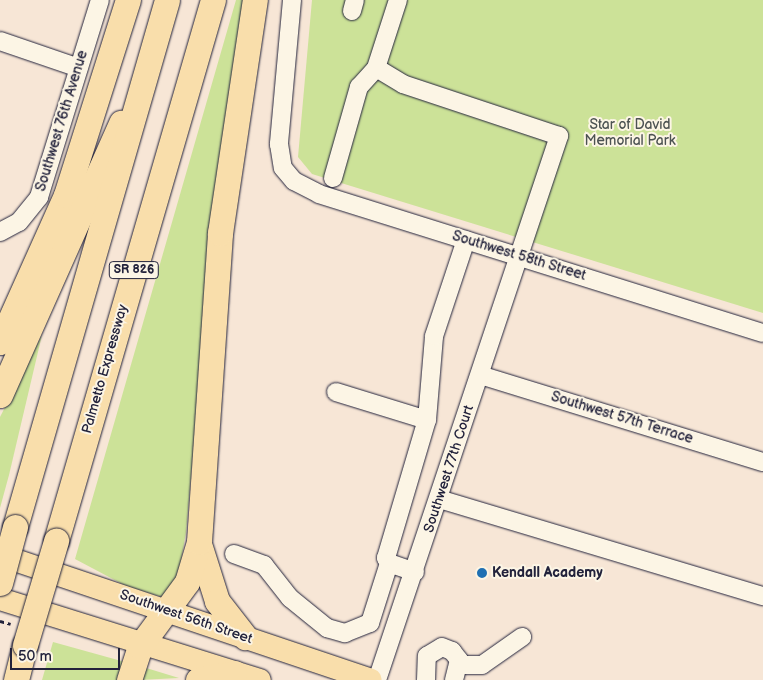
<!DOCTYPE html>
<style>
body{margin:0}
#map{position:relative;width:763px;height:680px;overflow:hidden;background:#f7e6d6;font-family:"Balsamiq Sans",sans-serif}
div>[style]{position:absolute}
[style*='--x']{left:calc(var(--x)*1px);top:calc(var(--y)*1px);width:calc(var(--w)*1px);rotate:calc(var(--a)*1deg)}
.green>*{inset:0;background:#cce298}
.path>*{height:2.5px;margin-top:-1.25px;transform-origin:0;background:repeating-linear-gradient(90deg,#22223b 0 4px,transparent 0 8px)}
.roads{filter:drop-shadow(0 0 1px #22223b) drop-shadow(0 0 1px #22223b)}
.minor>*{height:18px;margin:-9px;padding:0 9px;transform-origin:9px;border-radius:9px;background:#fcf5e5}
.major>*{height:22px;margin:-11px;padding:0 11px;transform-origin:11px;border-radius:11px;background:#f9deab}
.highway>*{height:25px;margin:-12.5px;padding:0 12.5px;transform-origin:12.5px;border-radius:12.5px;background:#f9deab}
.bridges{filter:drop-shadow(0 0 1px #22223b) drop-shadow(0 0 1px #22223b)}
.highway-bridge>*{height:25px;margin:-12.5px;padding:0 12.5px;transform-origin:12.5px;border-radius:12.5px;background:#f9deab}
.dots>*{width:14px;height:14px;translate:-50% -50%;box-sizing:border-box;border:2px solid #fcf5e5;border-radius:50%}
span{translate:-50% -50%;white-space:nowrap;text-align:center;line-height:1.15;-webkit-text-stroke:4px #fcf5e5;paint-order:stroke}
.shield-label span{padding:1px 4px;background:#fcf5e5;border:1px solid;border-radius:4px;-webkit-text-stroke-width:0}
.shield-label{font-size:12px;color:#22223b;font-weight:700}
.street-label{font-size:14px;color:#22223b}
.park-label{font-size:14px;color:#4c5252}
.poi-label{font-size:14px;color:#22223b;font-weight:700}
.left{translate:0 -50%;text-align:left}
.scale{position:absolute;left:10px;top:648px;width:110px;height:22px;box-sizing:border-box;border:2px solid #22223b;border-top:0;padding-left:6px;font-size:15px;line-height:18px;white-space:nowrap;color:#22223b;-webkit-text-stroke:4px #fcf5e5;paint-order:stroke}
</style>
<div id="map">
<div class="green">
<i style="clip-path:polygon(236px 0,249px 0,208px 291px,186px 532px,179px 573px,162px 597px,126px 586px,75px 559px)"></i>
<i style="clip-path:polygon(312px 0,763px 0,763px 313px,312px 174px,298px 157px)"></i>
<i style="clip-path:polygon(42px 335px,9px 475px,0 508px,0 417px)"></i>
<i style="clip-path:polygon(53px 642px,125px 662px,118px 680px,42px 680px)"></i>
<i style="clip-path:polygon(143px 667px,179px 678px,139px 680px)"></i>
</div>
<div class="path">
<i style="--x:0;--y:621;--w:11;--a:15"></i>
</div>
<div class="roads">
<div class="minor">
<i style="--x:292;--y:0;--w:145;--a:95.2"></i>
<i style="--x:279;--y:144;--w:24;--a:81"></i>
<i style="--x:283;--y:168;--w:17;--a:50"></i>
<i style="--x:294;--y:181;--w:28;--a:27"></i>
<i style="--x:319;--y:194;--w:465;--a:17.4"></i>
<i style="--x:352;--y:11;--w:11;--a:-75"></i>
<i style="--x:0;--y:41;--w:83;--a:18.9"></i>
<i style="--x:333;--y:178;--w:95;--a:-74.1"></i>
<i style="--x:359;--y:87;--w:25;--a:-48"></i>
<i style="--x:0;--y:232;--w:21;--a:-28"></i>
<i style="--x:19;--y:222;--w:32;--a:-51"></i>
<i style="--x:39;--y:197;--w:206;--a:-72.8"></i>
<i style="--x:480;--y:375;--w:296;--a:17.1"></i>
<i style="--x:336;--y:392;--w:95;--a:17.1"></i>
<i style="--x:439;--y:499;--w:338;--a:16.7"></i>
<i style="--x:234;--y:554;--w:32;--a:20"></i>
<i style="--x:264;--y:565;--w:42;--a:51.8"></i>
<i style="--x:290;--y:598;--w:48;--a:39"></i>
<i style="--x:327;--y:628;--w:19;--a:16"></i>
<i style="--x:345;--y:633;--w:27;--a:-22"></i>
<i style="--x:370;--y:623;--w:63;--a:-72.4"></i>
<i style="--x:415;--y:572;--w:28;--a:-161"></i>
<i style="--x:389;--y:563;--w:6;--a:-121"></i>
<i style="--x:386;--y:558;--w:144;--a:-73.5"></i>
<i style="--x:427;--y:420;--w:84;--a:-85.2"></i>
<i style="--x:434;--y:336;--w:101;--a:-71.6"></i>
<i style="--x:460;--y:665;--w:22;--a:0"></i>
<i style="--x:482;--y:665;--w:49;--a:-35"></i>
<i style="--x:377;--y:680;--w:574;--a:-71.5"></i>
<i style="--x:559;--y:136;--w:164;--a:-161.6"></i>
<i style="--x:403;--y:84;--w:31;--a:-149"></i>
<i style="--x:376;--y:68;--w:71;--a:-72.1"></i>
<i style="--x:426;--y:680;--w:24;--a:-88"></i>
<i style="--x:427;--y:656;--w:17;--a:-31"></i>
<i style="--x:442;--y:647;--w:11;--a:22"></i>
<i style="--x:452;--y:651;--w:11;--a:52"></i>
<i style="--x:459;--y:660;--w:21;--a:104"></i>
</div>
<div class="major">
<i style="--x:0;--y:555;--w:391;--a:18.6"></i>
<i style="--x:0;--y:599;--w:272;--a:17.3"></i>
</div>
<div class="highway">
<i style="--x:0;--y:342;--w:161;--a:-65.8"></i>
<i style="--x:66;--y:195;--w:205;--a:-72.4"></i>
<i style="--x:0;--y:395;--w:298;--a:-66"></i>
<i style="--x:15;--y:527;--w:548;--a:-73.91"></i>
<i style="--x:56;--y:541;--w:563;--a:-73.82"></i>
<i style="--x:200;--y:547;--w:57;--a:72.5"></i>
<i style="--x:217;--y:601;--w:46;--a:52.1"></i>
<i style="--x:16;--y:680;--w:36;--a:-76"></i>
<i style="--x:129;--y:680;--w:36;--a:-72"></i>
<i style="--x:140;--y:646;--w:79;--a:-53.7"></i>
<i style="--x:187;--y:582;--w:42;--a:-73.3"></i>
<i style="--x:199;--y:542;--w:310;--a:-86.1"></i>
<i style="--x:220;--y:233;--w:236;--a:-81.5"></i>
<i style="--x:198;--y:680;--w:37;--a:-11"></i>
</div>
</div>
<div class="bridges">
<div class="highway-bridge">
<i style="--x:0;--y:583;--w:58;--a:-75"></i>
<i style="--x:25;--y:645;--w:109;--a:-73.4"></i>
</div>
</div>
<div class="dots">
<i style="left:482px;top:573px;background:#1f6fb2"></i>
</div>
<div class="shield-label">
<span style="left:134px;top:270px">SR 826</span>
</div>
<div class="street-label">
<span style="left:62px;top:121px;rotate:-73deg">Southwest 76th Avenue</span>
<span style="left:519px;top:256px;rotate:17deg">Southwest 58th Street</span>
<span style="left:105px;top:369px;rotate:-74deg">Palmetto Expressway</span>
<span style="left:622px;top:418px;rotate:17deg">Southwest 57th Terrace</span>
<span style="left:449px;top:469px;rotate:-72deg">Southwest 77th Court</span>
<span style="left:186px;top:617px;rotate:19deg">Southwest 56th Street</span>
</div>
<div class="park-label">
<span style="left:630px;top:133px">Star of David<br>Memorial Park</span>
</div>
<div class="poi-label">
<span class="left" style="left:492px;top:573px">Kendall Academy</span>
</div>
<div class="scale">50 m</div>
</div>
